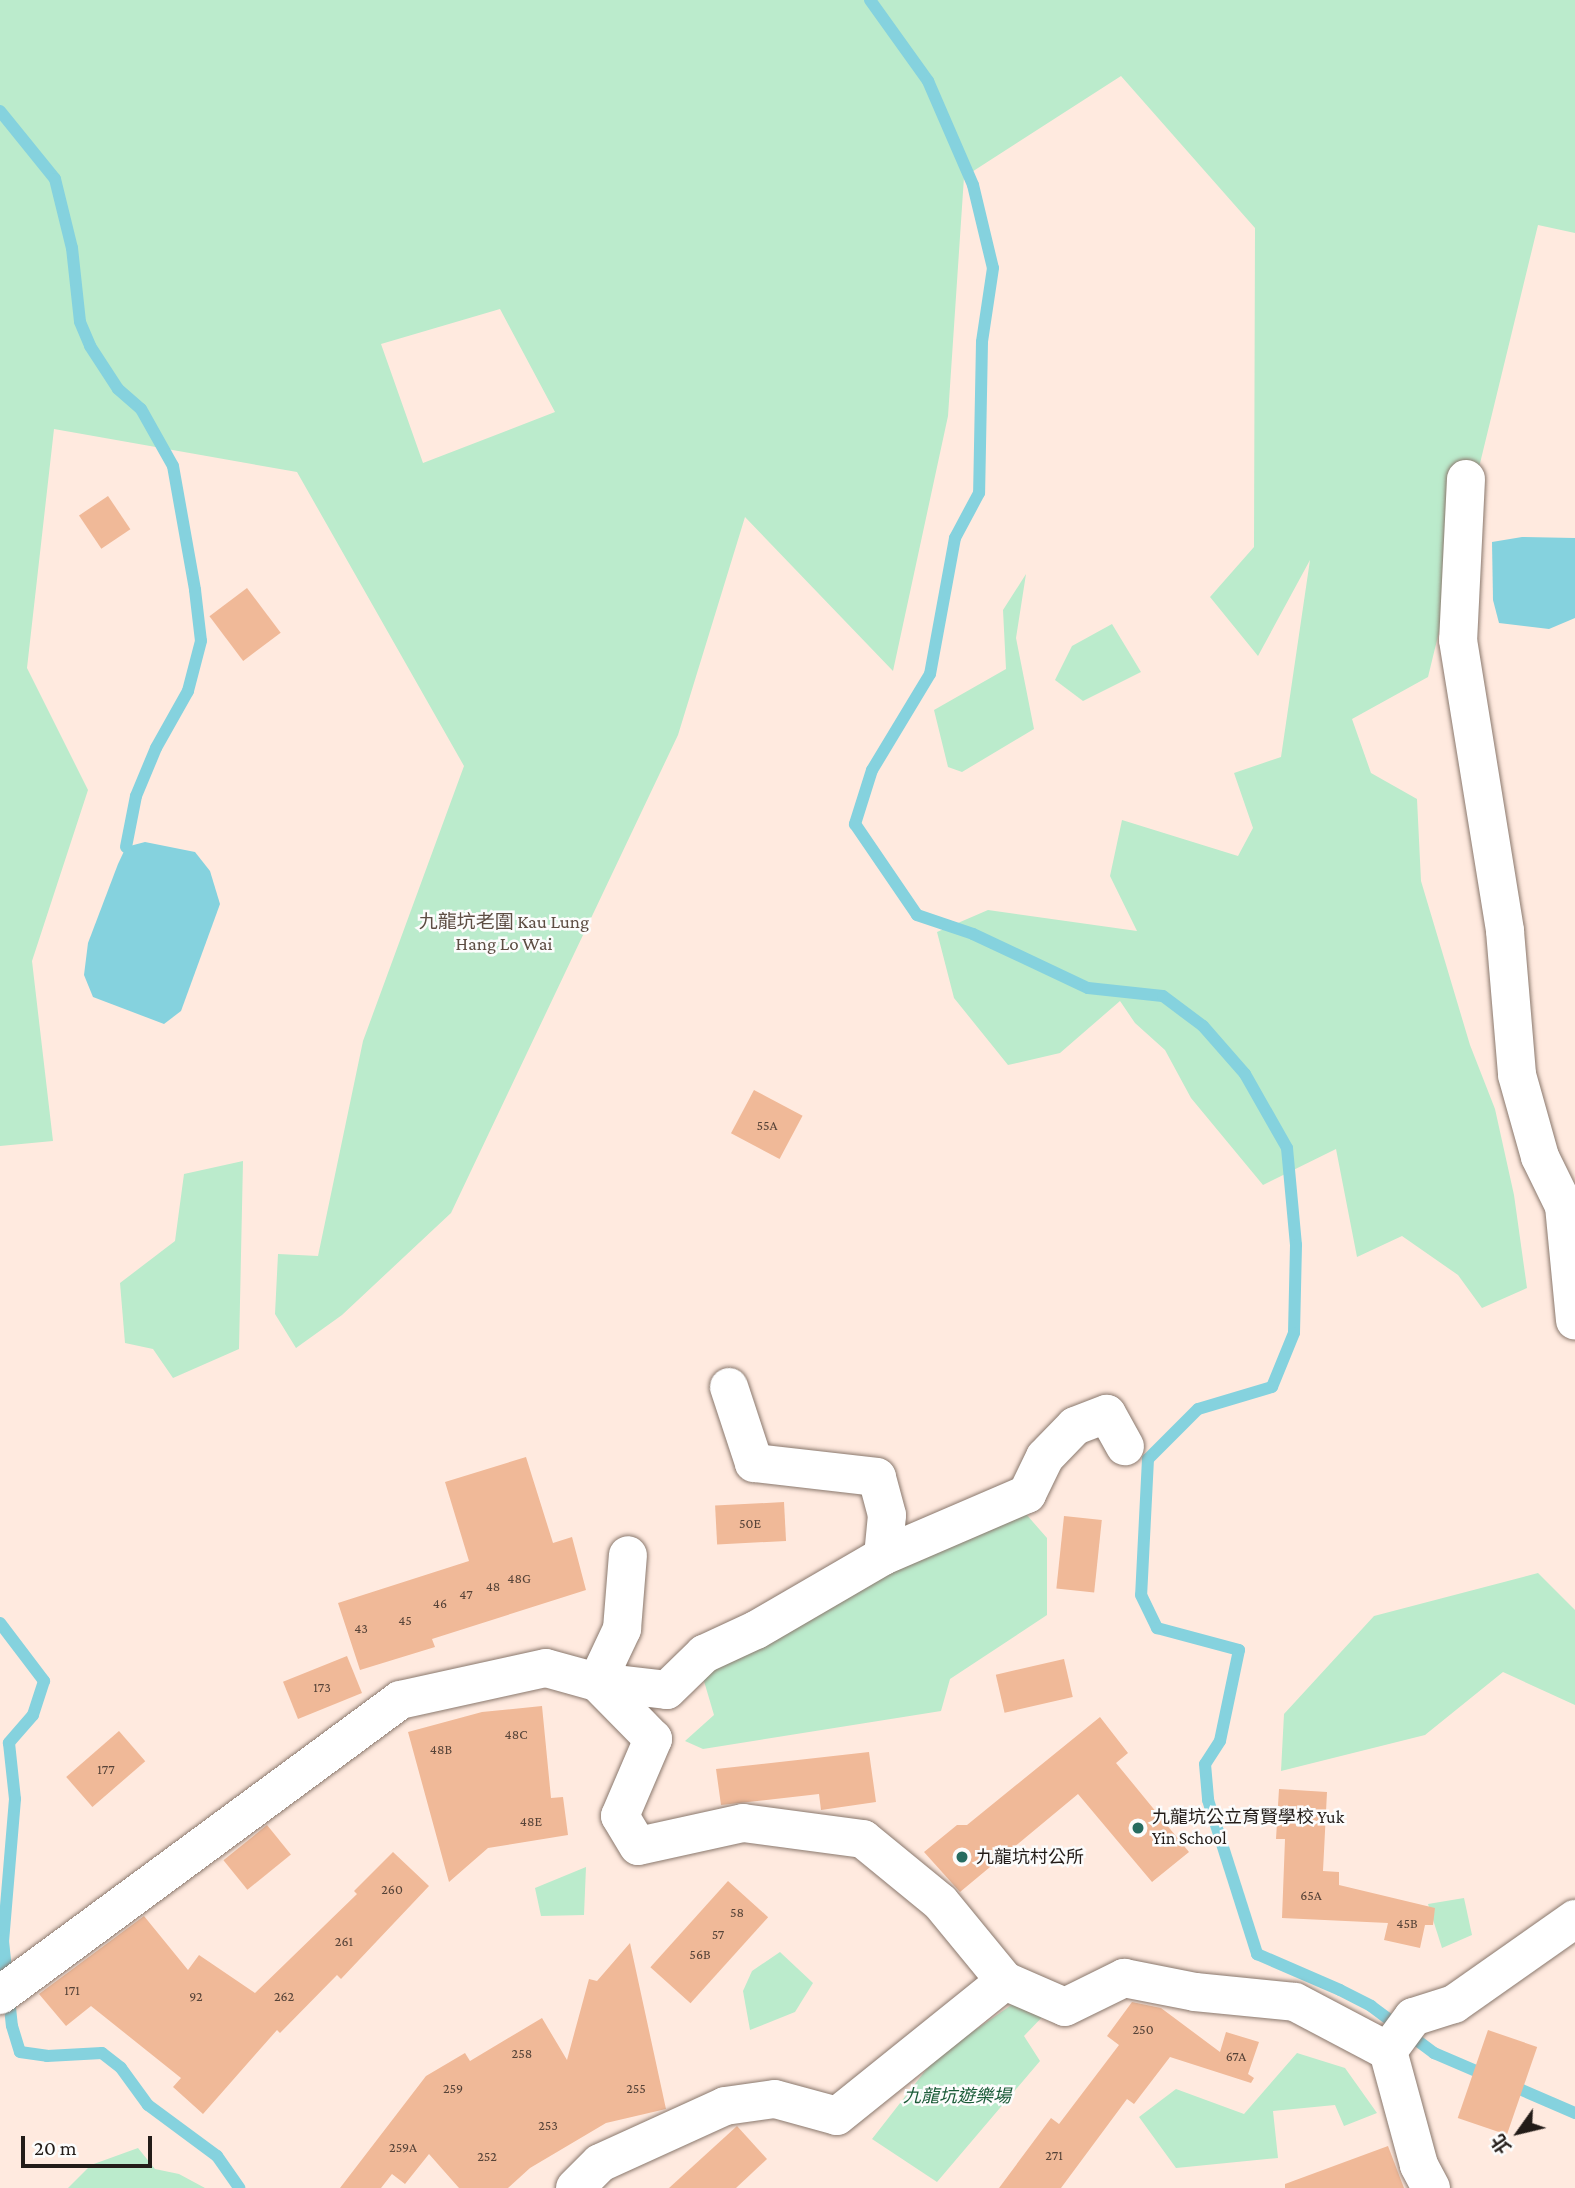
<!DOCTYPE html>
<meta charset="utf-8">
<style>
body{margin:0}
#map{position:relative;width:1575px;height:2188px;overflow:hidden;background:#ffeadf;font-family:"Crimson Pro","Noto Sans TC",serif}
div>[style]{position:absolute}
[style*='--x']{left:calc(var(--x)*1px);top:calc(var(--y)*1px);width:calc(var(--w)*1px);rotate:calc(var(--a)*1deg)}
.green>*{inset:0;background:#bbebcc}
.water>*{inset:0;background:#85d2de}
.stream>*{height:12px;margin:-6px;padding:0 6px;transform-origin:6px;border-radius:6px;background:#85d2de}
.building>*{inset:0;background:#f0b998;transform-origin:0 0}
.roads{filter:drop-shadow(0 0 2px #8a786d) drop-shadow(0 0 2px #8a786d)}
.minor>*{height:38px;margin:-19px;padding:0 19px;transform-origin:19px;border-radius:19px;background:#fff}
.dots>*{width:19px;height:19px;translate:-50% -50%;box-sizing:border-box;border:4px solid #fcfcfc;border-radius:50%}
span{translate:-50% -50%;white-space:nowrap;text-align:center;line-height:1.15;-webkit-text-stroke:5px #fcfcfc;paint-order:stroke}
.number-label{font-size:14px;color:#564338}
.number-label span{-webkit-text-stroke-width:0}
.poi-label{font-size:18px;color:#231c18}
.left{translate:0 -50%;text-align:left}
.park-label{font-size:18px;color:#1b5b38;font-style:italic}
.neighbourhood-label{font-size:19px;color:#5d4d43}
.north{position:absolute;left:1484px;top:2097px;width:70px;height:70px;-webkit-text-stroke:5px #fcfcfc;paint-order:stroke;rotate:236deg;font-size:19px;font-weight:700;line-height:28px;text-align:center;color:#231c18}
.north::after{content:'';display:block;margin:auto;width:24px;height:32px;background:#231c18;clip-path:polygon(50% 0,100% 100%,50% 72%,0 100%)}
.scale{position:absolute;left:21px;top:2136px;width:131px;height:32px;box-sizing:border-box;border:4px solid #231c18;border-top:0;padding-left:9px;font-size:21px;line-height:24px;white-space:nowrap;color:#231c18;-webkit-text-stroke:5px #fcfcfc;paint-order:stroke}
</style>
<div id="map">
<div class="green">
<i style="clip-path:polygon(evenodd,0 0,1575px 0,1575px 233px,1538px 225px,1428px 677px,1352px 719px,1371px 773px,1417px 799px,1421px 881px,1470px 1045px,1495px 1109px,1514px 1195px,1527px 1288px,1482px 1308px,1458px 1275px,1402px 1236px,1357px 1257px,1336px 1149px,1263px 1185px,1191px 1098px,1165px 1050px,1135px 1023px,1120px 1001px,1060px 1053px,1008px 1065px,954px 998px,937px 932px,988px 910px,1137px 931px,1110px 876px,1122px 820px,1238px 856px,1253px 828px,1234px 773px,1281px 757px,1310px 560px,1258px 656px,1210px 597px,1254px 547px,1255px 228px,1121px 76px,964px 177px,948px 416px,893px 671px,745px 517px,678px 735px,451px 1213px,342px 1315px,296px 1348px,275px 1314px,278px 1254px,318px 1256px,363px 1041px,464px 766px,297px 472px,54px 429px,27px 668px,88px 790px,32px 961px,53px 1141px,0 1146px,0 0,500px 309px,555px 412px,423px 463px,381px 344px,500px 309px)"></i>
<i style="clip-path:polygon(1026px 574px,1016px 638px,1034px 729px,962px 772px,948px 767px,934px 710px,1006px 669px,1003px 610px)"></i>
<i style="clip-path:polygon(1112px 624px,1141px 672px,1083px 701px,1055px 680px,1072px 646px)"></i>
<i style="clip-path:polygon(243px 1161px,239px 1349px,173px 1378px,153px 1349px,125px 1343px,120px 1283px,175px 1241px,184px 1174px)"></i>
<i style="clip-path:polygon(1026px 1514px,1047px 1538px,1047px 1615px,950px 1679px,941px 1711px,703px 1749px,685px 1741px,714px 1715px,701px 1671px,876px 1570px)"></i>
<i style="clip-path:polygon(1538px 1573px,1575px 1610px,1575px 1705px,1503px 1672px,1425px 1735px,1281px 1771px,1284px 1714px,1374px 1616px)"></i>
<i style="clip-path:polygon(586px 1867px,584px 1915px,541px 1916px,535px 1888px)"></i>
<i style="clip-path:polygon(1464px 1898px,1472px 1935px,1442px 1948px,1428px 1904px)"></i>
<i style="clip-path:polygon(780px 1952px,813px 1983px,795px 2012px,750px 2030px,743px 1991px,752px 1971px)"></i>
<i style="clip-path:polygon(1026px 1995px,1046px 2013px,1024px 2036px,1040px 2061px,937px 2182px,872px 2139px,936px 2057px)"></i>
<i style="clip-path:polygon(1297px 2053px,1345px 2068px,1377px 2113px,1344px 2126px,1335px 2105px,1273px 2111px,1278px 2158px,1176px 2168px,1139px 2117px,1176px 2089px,1244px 2114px)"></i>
<i style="clip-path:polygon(138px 2148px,155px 2169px,179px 2174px,205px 2188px,68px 2188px,91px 2165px)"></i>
</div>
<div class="water">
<i style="clip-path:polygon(1522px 537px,1575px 538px,1575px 618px,1549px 629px,1499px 623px,1493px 600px,1492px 542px)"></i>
<i style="clip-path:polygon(145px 842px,195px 852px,210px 871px,220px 904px,181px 1011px,164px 1024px,93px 997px,84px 975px,88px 943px,118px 864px,126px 847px)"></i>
</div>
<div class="stream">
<i style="--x:870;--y:0;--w:100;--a:54.4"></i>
<i style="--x:928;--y:81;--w:113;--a:66.6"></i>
<i style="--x:973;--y:185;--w:85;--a:76.5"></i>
<i style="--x:993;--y:268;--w:75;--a:98.5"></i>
<i style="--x:982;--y:342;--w:151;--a:91.1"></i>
<i style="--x:979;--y:493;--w:51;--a:118.1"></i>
<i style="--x:955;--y:538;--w:138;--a:100.4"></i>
<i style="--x:930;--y:674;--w:112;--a:121.1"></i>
<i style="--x:872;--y:770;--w:57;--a:107.5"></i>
<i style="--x:855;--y:824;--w:110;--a:55.7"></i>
<i style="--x:917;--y:915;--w:59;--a:18.7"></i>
<i style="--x:973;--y:934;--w:127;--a:25.2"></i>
<i style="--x:1088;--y:988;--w:75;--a:6.1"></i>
<i style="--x:1163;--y:996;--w:50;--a:36.9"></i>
<i style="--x:1203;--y:1026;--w:64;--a:48.8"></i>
<i style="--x:1245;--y:1074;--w:85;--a:60.4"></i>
<i style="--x:1287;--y:1148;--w:97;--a:84.7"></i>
<i style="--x:1296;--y:1245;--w:88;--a:91.3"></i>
<i style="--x:1294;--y:1333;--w:58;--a:112.2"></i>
<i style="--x:1272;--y:1387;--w:77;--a:163.4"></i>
<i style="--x:1198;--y:1409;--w:71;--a:135"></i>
<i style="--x:1148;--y:1459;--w:136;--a:92.9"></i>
<i style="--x:1141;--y:1595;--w:37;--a:64"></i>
<i style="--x:1157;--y:1628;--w:85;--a:15"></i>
<i style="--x:1239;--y:1650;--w:93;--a:101.8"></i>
<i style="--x:1220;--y:1741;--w:27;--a:123"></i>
<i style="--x:1205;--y:1764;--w:36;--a:85"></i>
<i style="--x:1208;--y:1800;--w:162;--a:72.3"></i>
<i style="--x:1257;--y:1954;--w:90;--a:23.4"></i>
<i style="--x:1340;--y:1990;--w:35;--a:27"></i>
<i style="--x:1371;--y:2006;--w:79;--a:36.7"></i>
<i style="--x:1434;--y:2053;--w:59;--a:23.1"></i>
<i style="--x:0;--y:111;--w:87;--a:51"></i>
<i style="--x:55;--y:179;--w:71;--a:76.2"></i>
<i style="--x:72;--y:248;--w:74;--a:83.8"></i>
<i style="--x:80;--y:322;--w:26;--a:67"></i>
<i style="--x:90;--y:346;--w:51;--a:56.9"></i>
<i style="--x:118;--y:389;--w:30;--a:41"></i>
<i style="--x:141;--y:409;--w:65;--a:60.7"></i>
<i style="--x:173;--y:466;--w:126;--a:79.9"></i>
<i style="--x:195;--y:590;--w:51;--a:83.3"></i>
<i style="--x:201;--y:641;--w:52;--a:104.6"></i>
<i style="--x:188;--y:691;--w:65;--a:119.3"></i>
<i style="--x:156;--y:748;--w:52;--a:112.6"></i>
<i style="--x:136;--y:796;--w:52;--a:101.1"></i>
<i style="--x:0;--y:1623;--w:73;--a:52.8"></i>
<i style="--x:44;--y:1681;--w:36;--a:108"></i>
<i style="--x:33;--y:1715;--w:37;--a:131"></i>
<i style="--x:9;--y:1743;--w:56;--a:83.9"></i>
<i style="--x:15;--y:1799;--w:143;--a:94.8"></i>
<i style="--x:3;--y:1941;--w:85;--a:84"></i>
<i style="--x:12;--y:2026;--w:27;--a:73"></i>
<i style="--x:20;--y:2052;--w:27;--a:8"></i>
<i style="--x:47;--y:2056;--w:55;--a:-3.1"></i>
<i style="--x:102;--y:2053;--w:24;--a:38"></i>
<i style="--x:121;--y:2068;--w:46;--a:53.9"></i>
<i style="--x:148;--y:2105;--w:86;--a:36.5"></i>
<i style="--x:217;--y:2156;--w:39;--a:55"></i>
<i style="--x:1508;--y:2084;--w:73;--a:23.4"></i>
</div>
<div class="building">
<i style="left:108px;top:496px;width:40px;height:35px;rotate:56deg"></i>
<i style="left:247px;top:588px;width:56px;height:47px;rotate:53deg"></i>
<i style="left:754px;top:1090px;width:55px;height:49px;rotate:28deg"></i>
<i style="clip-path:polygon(526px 1457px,553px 1543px,572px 1537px,586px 1590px,432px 1639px,435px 1647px,360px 1670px,338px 1603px,469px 1561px,445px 1482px)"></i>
<i style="left:784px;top:1502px;width:39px;height:69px;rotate:87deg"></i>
<i style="left:1064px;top:1516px;width:38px;height:73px;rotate:6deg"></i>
<i style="left:347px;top:1656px;width:40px;height:69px;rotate:68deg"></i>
<i style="left:1064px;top:1659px;width:39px;height:70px;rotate:77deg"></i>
<i style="clip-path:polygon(542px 1706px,551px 1798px,563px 1797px,568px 1835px,488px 1848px,449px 1882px,408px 1732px,482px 1712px)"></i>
<i style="clip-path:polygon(1100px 1717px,1128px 1753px,1116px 1763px,1189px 1852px,1152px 1882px,1078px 1794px,960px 1892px,924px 1852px,957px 1825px,967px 1825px)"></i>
<i style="left:119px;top:1731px;width:40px;height:70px;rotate:49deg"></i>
<i style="clip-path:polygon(869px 1752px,876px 1802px,821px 1810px,819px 1794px,721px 1805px,716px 1769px)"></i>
<i style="clip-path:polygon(1279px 1789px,1327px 1792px,1323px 1871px,1339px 1872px,1339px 1885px,1435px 1908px,1433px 1925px,1425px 1925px,1420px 1948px,1384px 1940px,1388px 1923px,1282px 1918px,1285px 1839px,1276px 1839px)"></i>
<i style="left:267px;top:1825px;width:38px;height:56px;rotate:51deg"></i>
<i style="clip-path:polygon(393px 1852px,429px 1886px,341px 1979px,337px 1975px,280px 2033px,277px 2030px,203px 2114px,173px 2087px,181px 2078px,91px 2006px,66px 2026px,39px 1994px,144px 1916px,188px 1970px,199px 1955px,255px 1993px,357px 1894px,354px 1891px)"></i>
<i style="left:728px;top:1881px;width:54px;height:116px;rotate:42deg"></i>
<i style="clip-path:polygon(630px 1943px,666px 2109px,606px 2123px,530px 2168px,508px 2188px,459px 2188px,429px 2154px,405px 2184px,392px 2174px,381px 2188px,340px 2188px,426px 2076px,465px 2053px,470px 2061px,542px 2018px,567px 2060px,589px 1979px,597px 1981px)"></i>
<i style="clip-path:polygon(1132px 2002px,1161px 2008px,1220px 2052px,1226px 2032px,1259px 2042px,1248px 2074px,1254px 2078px,1251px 2083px,1170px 2057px,1134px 2104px,1127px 2099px,1061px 2188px,999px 2188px,1051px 2118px,1059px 2124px,1119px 2045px,1107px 2036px)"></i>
<i style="left:1488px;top:2030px;width:52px;height:93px;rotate:19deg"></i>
<i style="clip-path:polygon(737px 2126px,767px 2159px,736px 2188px,669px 2188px)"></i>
<i style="clip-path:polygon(1388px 2146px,1404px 2188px,1285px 2188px,1285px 2184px)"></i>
</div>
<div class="roads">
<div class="minor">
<i style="--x:1466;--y:479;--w:161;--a:92.8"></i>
<i style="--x:1458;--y:640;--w:295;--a:80.8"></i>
<i style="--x:1505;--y:931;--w:144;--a:85.2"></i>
<i style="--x:1517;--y:1075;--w:85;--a:74.3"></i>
<i style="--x:1540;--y:1157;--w:55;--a:63.9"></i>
<i style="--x:1564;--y:1206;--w:115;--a:84.5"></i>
<i style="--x:883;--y:1556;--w:157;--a:-23.3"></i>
<i style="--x:1027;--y:1494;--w:41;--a:-64.1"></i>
<i style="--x:1045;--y:1457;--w:43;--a:-45.9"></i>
<i style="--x:1075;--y:1426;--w:34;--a:-21"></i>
<i style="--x:1107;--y:1414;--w:37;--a:61"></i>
<i style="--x:1005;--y:1981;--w:65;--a:23.4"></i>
<i style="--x:1065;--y:2007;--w:66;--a:-26.2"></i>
<i style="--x:1124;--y:1978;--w:72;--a:11.2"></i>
<i style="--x:1195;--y:1992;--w:100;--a:5.7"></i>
<i style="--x:1295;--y:2002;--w:105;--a:27.8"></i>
<i style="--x:0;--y:1995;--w:497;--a:-36.4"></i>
<i style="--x:400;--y:1700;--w:149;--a:-12.4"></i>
<i style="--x:546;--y:1668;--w:53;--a:15.4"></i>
<i style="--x:597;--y:1682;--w:70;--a:6.5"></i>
<i style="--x:667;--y:1690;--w:52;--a:-44.2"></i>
<i style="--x:704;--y:1654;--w:57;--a:-24.8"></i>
<i style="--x:756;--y:1630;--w:147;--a:-30.2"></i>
<i style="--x:883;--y:1556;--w:41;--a:-84.4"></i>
<i style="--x:887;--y:1515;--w:39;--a:-105"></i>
<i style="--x:877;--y:1477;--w:124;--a:-173.5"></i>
<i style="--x:754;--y:1463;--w:80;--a:-108.2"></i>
<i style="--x:575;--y:2188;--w:35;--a:-45"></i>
<i style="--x:600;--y:2163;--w:137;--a:-24.5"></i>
<i style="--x:725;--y:2106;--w:50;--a:-8"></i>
<i style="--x:775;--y:2099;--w:64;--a:15.3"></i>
<i style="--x:837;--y:2116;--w:216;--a:-38.8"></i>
<i style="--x:1005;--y:1981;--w:102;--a:-129.4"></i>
<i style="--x:940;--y:1902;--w:99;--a:-140.7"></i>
<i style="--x:863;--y:1839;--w:121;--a:-172.4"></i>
<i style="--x:743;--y:1823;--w:107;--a:167.6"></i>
<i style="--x:638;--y:1846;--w:35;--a:-121"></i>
<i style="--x:620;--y:1816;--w:84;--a:-66.8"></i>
<i style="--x:653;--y:1739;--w:80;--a:-134.5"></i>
<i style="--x:597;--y:1682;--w:59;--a:-64.7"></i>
<i style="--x:622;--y:1629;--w:74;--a:-85.4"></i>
<i style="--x:1431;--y:2188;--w:26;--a:-118"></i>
<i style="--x:1419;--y:2165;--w:118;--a:-105.2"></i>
<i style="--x:1388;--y:2051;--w:42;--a:-53.7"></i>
<i style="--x:1413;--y:2017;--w:43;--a:-17.6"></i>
<i style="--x:1454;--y:2004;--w:148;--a:-35.1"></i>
</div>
</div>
<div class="dots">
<i style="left:1138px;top:1828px;background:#276c60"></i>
<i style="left:962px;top:1857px;background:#276c60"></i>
</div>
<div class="number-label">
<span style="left:767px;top:1125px">55A</span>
<span style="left:750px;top:1523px">50E</span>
<span style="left:519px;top:1578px">48G</span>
<span style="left:493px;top:1586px">48</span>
<span style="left:466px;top:1594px">47</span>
<span style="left:440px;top:1603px">46</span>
<span style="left:405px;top:1620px">45</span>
<span style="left:361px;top:1628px">43</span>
<span style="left:322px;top:1687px">173</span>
<span style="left:516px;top:1734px">48C</span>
<span style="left:441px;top:1749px">48B</span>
<span style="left:106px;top:1769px">177</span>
<span style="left:531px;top:1821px">48E</span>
<span style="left:392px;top:1889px">260</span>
<span style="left:1311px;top:1895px">65A</span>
<span style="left:737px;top:1912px">58</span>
<span style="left:1407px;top:1923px">45B</span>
<span style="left:718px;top:1934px">57</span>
<span style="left:344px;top:1941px">261</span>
<span style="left:700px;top:1954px">56B</span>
<span style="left:72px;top:1990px">171</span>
<span style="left:196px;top:1996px">92</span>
<span style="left:284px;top:1996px">262</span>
<span style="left:1143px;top:2029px">250</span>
<span style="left:522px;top:2053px">258</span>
<span style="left:1236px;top:2056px">67A</span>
<span style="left:453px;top:2088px">259</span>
<span style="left:636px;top:2088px">255</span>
<span style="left:548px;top:2125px">253</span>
<span style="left:403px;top:2147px">259A</span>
<span style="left:1054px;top:2155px">271</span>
<span style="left:487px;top:2156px">252</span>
</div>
<div class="poi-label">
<span class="left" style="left:1152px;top:1828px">九龍坑公立育賢學校 Yuk<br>Yin School</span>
<span class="left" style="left:976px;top:1857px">九龍坑村公所</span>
</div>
<div class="park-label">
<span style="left:957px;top:2096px">九龍坑遊樂場</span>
</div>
<div class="neighbourhood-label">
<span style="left:504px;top:933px">九龍坑老圍 Kau Lung<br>Hang Lo Wai</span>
</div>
<div class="north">北</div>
<div class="scale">20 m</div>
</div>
